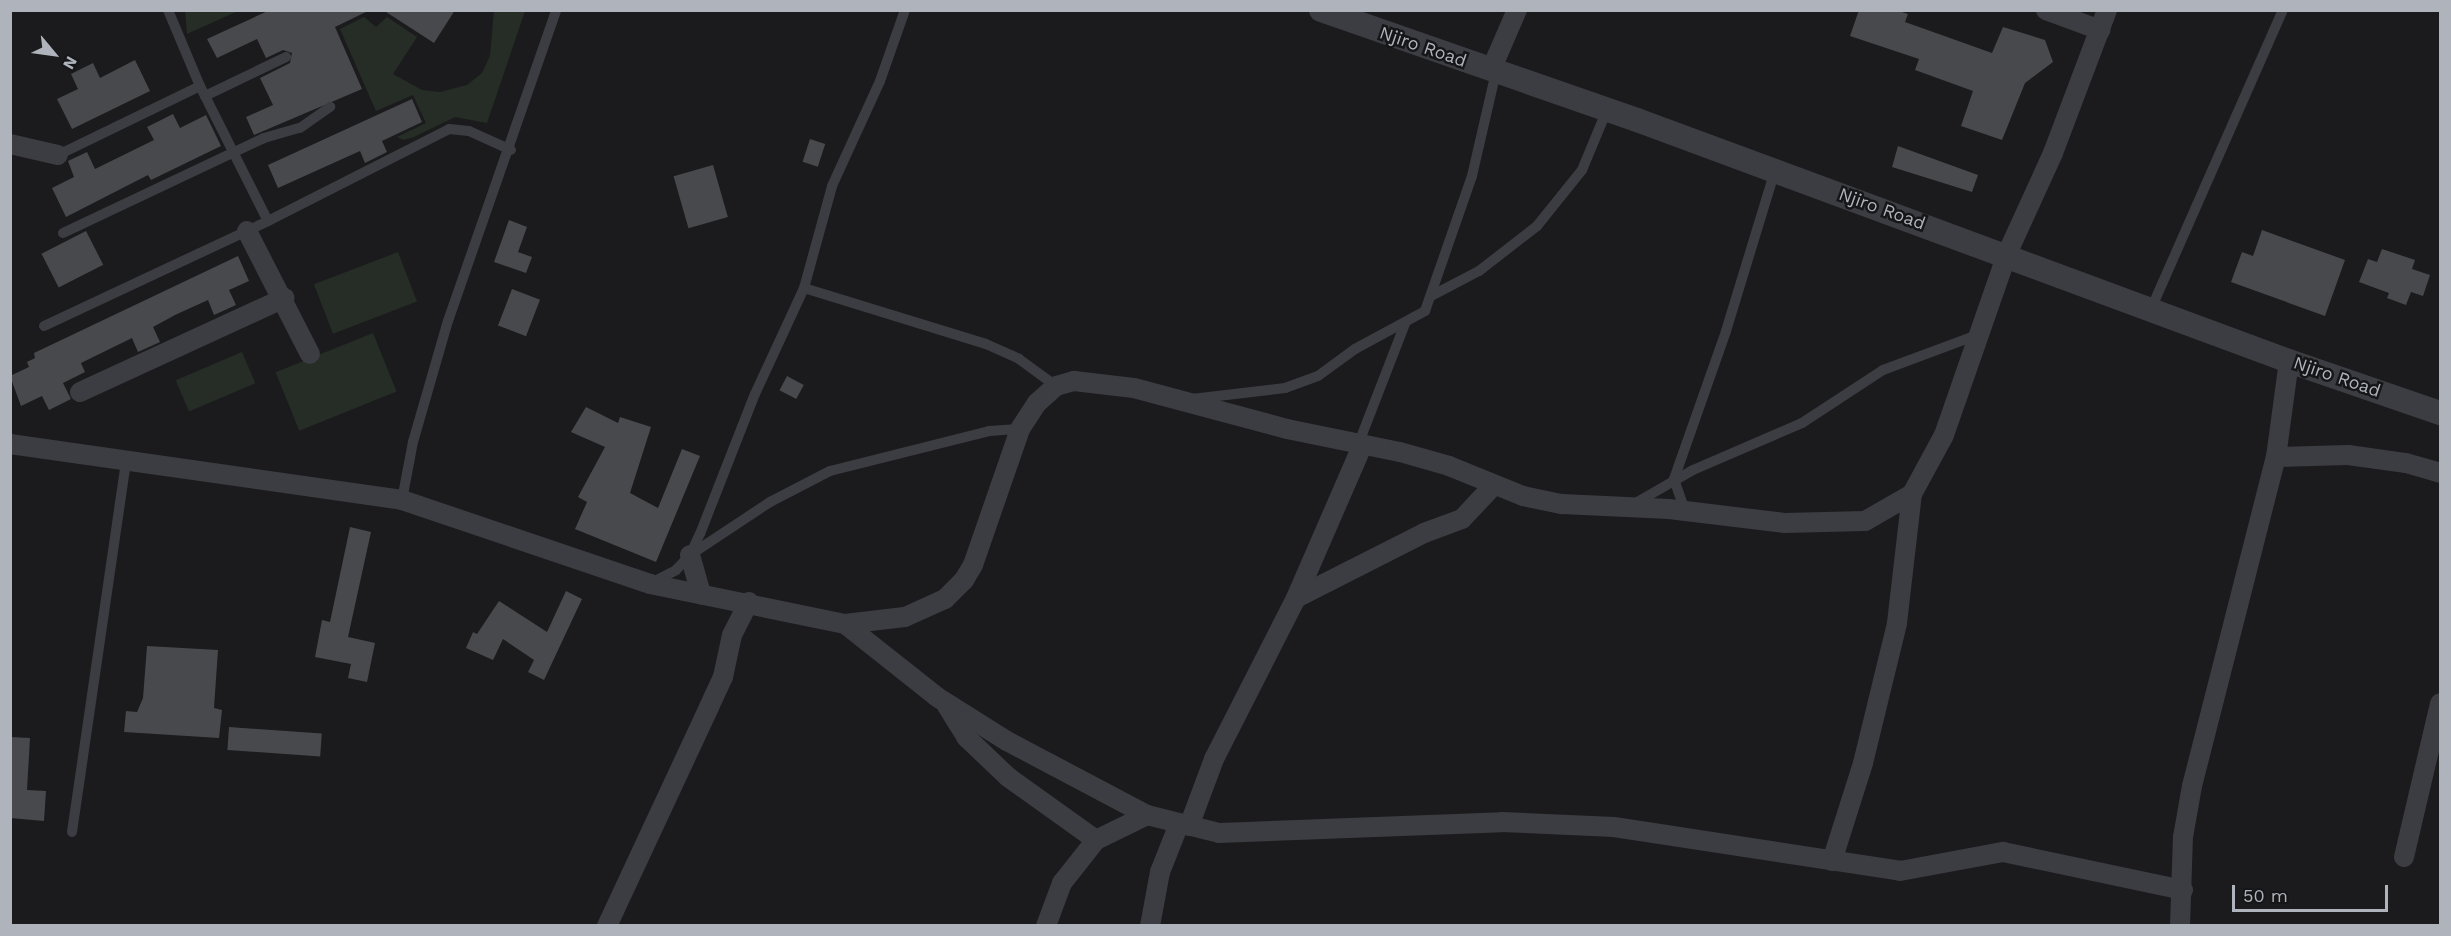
<!DOCTYPE html>
<style>
body{margin:0}
#map{position:relative;width:2451px;height:936px;overflow:hidden;background:#1b1b1d;font-family:"Work Sans",sans-serif}
div>[style]{position:absolute}
[style*='--x']{left:calc(var(--x)*1px);top:calc(var(--y)*1px);width:calc(var(--w)*1px);rotate:calc(var(--a)*1deg)}
.green>*{inset:0;background:#252d26;transform-origin:0 0}
.building>*{inset:0;background:#48494d;transform-origin:0 0}
.service>*{height:10px;margin:-5px;padding:0 5px;transform-origin:5px;border-radius:5px;background:#3c3d42}
.minor>*{height:20px;margin:-10px;padding:0 10px;transform-origin:10px;border-radius:10px;background:#3c3d42}
.tertiary>*{height:24px;margin:-12px;padding:0 12px;transform-origin:12px;border-radius:12px;background:#3c3d42}
span{translate:-50% -50%;white-space:nowrap;text-align:center;line-height:1.15;-webkit-text-stroke:5px #161618;paint-order:stroke}
.street-label{font-size:18px;color:#afb3bb}
.frame{position:absolute;inset:0;border:12px solid #afb3bb;pointer-events:none}
.north{position:absolute;left:24px;top:24px;width:60px;height:60px;-webkit-text-stroke:4px #161618;paint-order:stroke;rotate:119deg;font-size:16px;font-weight:700;line-height:24px;text-align:center;color:#afb3bb}
.north::after{content:'';display:block;margin:auto;width:21px;height:27px;background:#afb3bb;clip-path:polygon(50% 0,100% 100%,50% 72%,0 100%)}
.scale{position:absolute;left:2232px;top:885px;width:156px;height:27px;box-sizing:border-box;border:3px solid #afb3bb;border-top:0;padding-left:8px;font-size:18px;line-height:21px;white-space:nowrap;color:#afb3bb;-webkit-text-stroke:4px #161618;paint-order:stroke}
</style>
<div id="map">
<div class="green">
<i style="clip-path:polygon(185px 10px,238px 10px,238px 11px,187px 34px)"></i>
<i style="clip-path:polygon(494px 10px,525px 11px,487px 123px,455px 117px,414px 137px,403px 140px,397px 137px,426px 123px,413px 95px,376px 111px,340px 29px,364px 17px,376px 27px,387px 17px,417px 37px,393px 74px,422px 90px,440px 92px,467px 85px,482px 73px,490px 56px)"></i>
<i style="left:398px;top:252px;width:53px;height:90px;rotate:69deg"></i>
<i style="left:373px;top:333px;width:63px;height:105px;rotate:68deg"></i>
<i style="left:242px;top:352px;width:34px;height:72px;rotate:67deg"></i>
</div>
<div class="building">
<i style="clip-path:polygon(270px 10px,370px 10px,335px 27px,362px 89px,254px 135px,246px 117px,273px 105px,260px 78px,290px 63px,292px 53px,283px 50px,266px 58px,257px 39px,217px 58px,207px 39px)"></i>
<i style="clip-path:polygon(383px 10px,455px 10px,434px 43px)"></i>
<i style="clip-path:polygon(1859px 10px,1896px 10px,1908px 14px,1905px 22px,1992px 53px,2003px 27px,2045px 40px,2053px 62px,2025px 83px,2002px 140px,1961px 126px,1973px 91px,1915px 70px,1919px 59px,1850px 36px)"></i>
<i style="clip-path:polygon(135px 60px,150px 91px,72px 129px,57px 99px,78px 89px,71px 74px,93px 63px,100px 78px)"></i>
<i style="clip-path:polygon(412px 99px,422px 122px,382px 141px,387px 152px,365px 163px,360px 151px,278px 188px,268px 165px)"></i>
<i style="clip-path:polygon(173px 114px,180px 128px,206px 115px,221px 146px,151px 180px,148px 175px,66px 217px,52px 188px,74px 177px,68px 161px,87px 152px,95px 169px,154px 140px,147px 127px)"></i>
<i style="left:810px;top:139px;width:16px;height:24px;rotate:18deg"></i>
<i style="clip-path:polygon(1898px 146px,1978px 175px,1972px 192px,1892px 167px)"></i>
<i style="left:713px;top:165px;width:54px;height:41px;rotate:74deg"></i>
<i style="clip-path:polygon(509px 220px,527px 227px,518px 252px,532px 257px,526px 273px,494px 262px)"></i>
<i style="clip-path:polygon(2262px 230px,2345px 260px,2325px 316px,2231px 282px,2242px 252px,2253px 256px)"></i>
<i style="left:86px;top:231px;width:38px;height:50px;rotate:63deg"></i>
<i style="clip-path:polygon(2382px 249px,2415px 260px,2412px 269px,2430px 275px,2423px 296px,2411px 292px,2406px 305px,2387px 298px,2389px 293px,2359px 282px,2368px 259px,2377px 262px)"></i>
<i style="clip-path:polygon(238px 256px,249px 281px,229px 290px,236px 305px,214px 315px,208px 300px,175px 315px,153px 327px,160px 342px,138px 352px,132px 338px,81px 363px,85px 372px,63px 383px,71px 399px,49px 410px,42px 396px,21px 406px,10px 376px,29px 367px,27px 362px,35px 358px,34px 353px)"></i>
<i style="left:512px;top:289px;width:30px;height:39px;rotate:21deg"></i>
<i style="left:787px;top:376px;width:19px;height:16px;rotate:28deg"></i>
<i style="clip-path:polygon(586px 407px,618px 423px,620px 417px,651px 427px,630px 493px,658px 508px,682px 449px,700px 456px,656px 562px,575px 529px,587px 502px,578px 497px,605px 447px,571px 432px)"></i>
<i style="clip-path:polygon(350px 527px,371px 532px,348px 637px,375px 643px,367px 682px,348px 678px,351px 664px,315px 657px,322px 620px,330px 622px)"></i>
<i style="clip-path:polygon(566px 591px,582px 599px,544px 680px,528px 672px,534px 660px,503px 639px,493px 660px,466px 648px,473px 632px,477px 634px,499px 601px,547px 632px)"></i>
<i style="clip-path:polygon(147px 646px,218px 650px,214px 708px,222px 710px,219px 738px,124px 732px,126px 711px,137px 712px,143px 698px)"></i>
<i style="left:229px;top:727px;width:93px;height:23px;rotate:4deg"></i>
<i style="clip-path:polygon(10px 737px,30px 738px,27px 790px,46px 791px,44px 821px,10px 818px)"></i>
</div>
<div class="service">
<i style="--x:168;--y:10;--w:82;--a:67.2"></i>
<i style="--x:200;--y:86;--w:151;--a:63.3"></i>
<i style="--x:205;--y:96;--w:90;--a:-25.7"></i>
<i style="--x:58;--y:155;--w:158;--a:-25.9"></i>
<i style="--x:63;--y:233;--w:222;--a:-25.3"></i>
<i style="--x:264;--y:138;--w:37;--a:-16"></i>
<i style="--x:300;--y:128;--w:37;--a:-35"></i>
<i style="--x:804;--y:288;--w:190;--a:17.1"></i>
<i style="--x:986;--y:344;--w:36;--a:24"></i>
<i style="--x:1019;--y:359;--w:46;--a:36.1"></i>
<i style="--x:1433;--y:295;--w:52;--a:-27.6"></i>
<i style="--x:1479;--y:271;--w:73;--a:-37.8"></i>
<i style="--x:1537;--y:226;--w:72;--a:-51.2"></i>
<i style="--x:1582;--y:170;--w:65;--a:-67.4"></i>
<i style="--x:2151;--y:309;--w:327;--a:-66.2"></i>
<i style="--x:44;--y:326;--w:247;--a:-25.1"></i>
<i style="--x:268;--y:221;--w:203;--a:-26.9"></i>
<i style="--x:449;--y:129;--w:20;--a:6"></i>
<i style="--x:469;--y:131;--w:46;--a:24.3"></i>
<i style="--x:1192;--y:399;--w:94;--a:-6.7"></i>
<i style="--x:1285;--y:388;--w:35;--a:-20"></i>
<i style="--x:1318;--y:376;--w:46;--a:-36.1"></i>
<i style="--x:1355;--y:349;--w:80;--a:-28.5"></i>
<i style="--x:1425;--y:311;--w:143;--a:-70.8"></i>
<i style="--x:1472;--y:176;--w:107;--a:-77"></i>
<i style="--x:1358;--y:445;--w:130;--a:-68.8"></i>
<i style="--x:402;--y:500;--w:59;--a:-79.3"></i>
<i style="--x:413;--y:442;--w:126;--a:-73.9"></i>
<i style="--x:448;--y:321;--w:329;--a:-70.8"></i>
<i style="--x:1632;--y:505;--w:70;--a:-29.8"></i>
<i style="--x:1693;--y:470;--w:119;--a:-23.3"></i>
<i style="--x:1802;--y:423;--w:97;--a:-33.2"></i>
<i style="--x:1883;--y:370;--w:100;--a:-20.4"></i>
<i style="--x:1685;--y:511;--w:34;--a:-109"></i>
<i style="--x:1674;--y:479;--w:157;--a:-70.6"></i>
<i style="--x:1726;--y:331;--w:167;--a:-73"></i>
<i style="--x:690;--y:555;--w:96;--a:-33.5"></i>
<i style="--x:770;--y:502;--w:68;--a:-27.3"></i>
<i style="--x:830;--y:471;--w:164;--a:-14.1"></i>
<i style="--x:989;--y:431;--w:31;--a:-4"></i>
<i style="--x:651;--y:583;--w:28;--a:-27"></i>
<i style="--x:676;--y:570;--w:21;--a:-47"></i>
<i style="--x:690;--y:555;--w:23;--a:-65"></i>
<i style="--x:700;--y:534;--w:150;--a:-68.6"></i>
<i style="--x:755;--y:394;--w:117;--a:-65.2"></i>
<i style="--x:804;--y:288;--w:106;--a:-74.6"></i>
<i style="--x:832;--y:186;--w:115;--a:-65.4"></i>
<i style="--x:880;--y:81;--w:75;--a:-70.6"></i>
<i style="--x:72;--y:832;--w:372;--a:-81.7"></i>
</div>
<div class="minor">
<i style="--x:2046;--y:10;--w:58;--a:20.3"></i>
<i style="--x:1491;--y:70;--w:65;--a:-66.6"></i>
<i style="--x:10;--y:144;--w:49;--a:12.9"></i>
<i style="--x:247;--y:231;--w:138;--a:62.9"></i>
<i style="--x:80;--y:392;--w:225;--a:-24.7"></i>
<i style="--x:10;--y:444;--w:396;--a:8.1"></i>
<i style="--x:402;--y:500;--w:262;--a:18.7"></i>
<i style="--x:650;--y:584;--w:199;--a:11.6"></i>
<i style="--x:845;--y:624;--w:60;--a:-6.7"></i>
<i style="--x:905;--y:617;--w:44;--a:-24.2"></i>
<i style="--x:945;--y:599;--w:27;--a:-45"></i>
<i style="--x:964;--y:580;--w:17;--a:-59"></i>
<i style="--x:973;--y:565;--w:144;--a:-70.9"></i>
<i style="--x:1020;--y:429;--w:31;--a:-57"></i>
<i style="--x:1037;--y:403;--w:25;--a:-42"></i>
<i style="--x:1056;--y:386;--w:19;--a:-16"></i>
<i style="--x:1074;--y:381;--w:60;--a:6.7"></i>
<i style="--x:1134;--y:388;--w:158;--a:15"></i>
<i style="--x:1287;--y:429;--w:115;--a:11.5"></i>
<i style="--x:1400;--y:452;--w:51;--a:15.9"></i>
<i style="--x:1449;--y:466;--w:80;--a:22.1"></i>
<i style="--x:1523;--y:496;--w:40;--a:12"></i>
<i style="--x:1562;--y:504;--w:107;--a:2.7"></i>
<i style="--x:1669;--y:509;--w:117;--a:6.9"></i>
<i style="--x:1785;--y:523;--w:80;--a:-1.4"></i>
<i style="--x:1865;--y:521;--w:54;--a:-29.9"></i>
<i style="--x:1912;--y:494;--w:67;--a:-61.5"></i>
<i style="--x:1944;--y:435;--w:192;--a:-70.8"></i>
<i style="--x:2007;--y:254;--w:111;--a:-65.5"></i>
<i style="--x:2053;--y:153;--w:153;--a:-69.3"></i>
<i style="--x:2276;--y:457;--w:72;--a:-1.6"></i>
<i style="--x:2348;--y:455;--w:59;--a:7.9"></i>
<i style="--x:2406;--y:463;--w:35;--a:16"></i>
<i style="--x:690;--y:555;--w:41;--a:74.2"></i>
<i style="--x:1296;--y:598;--w:144;--a:-26.9"></i>
<i style="--x:1424;--y:533;--w:40;--a:-20.2"></i>
<i style="--x:1462;--y:519;--w:45;--a:-46.8"></i>
<i style="--x:845;--y:624;--w:117;--a:38.4"></i>
<i style="--x:937;--y:697;--w:83;--a:32.2"></i>
<i style="--x:1007;--y:741;--w:158;--a:27.9"></i>
<i style="--x:1147;--y:815;--w:74;--a:14"></i>
<i style="--x:1219;--y:833;--w:283;--a:-2.2"></i>
<i style="--x:1502;--y:822;--w:112;--a:2.6"></i>
<i style="--x:1614;--y:827;--w:289;--a:8.7"></i>
<i style="--x:1900;--y:871;--w:105;--a:-10.5"></i>
<i style="--x:2003;--y:852;--w:184;--a:11.9"></i>
<i style="--x:947;--y:706;--w:36;--a:58"></i>
<i style="--x:966;--y:737;--w:58;--a:43.6"></i>
<i style="--x:1008;--y:777;--w:108;--a:35.6"></i>
<i style="--x:1189;--y:826;--w:72;--a:-69.5"></i>
<i style="--x:1214;--y:759;--w:181;--a:-63"></i>
<i style="--x:1296;--y:598;--w:166;--a:-66.5"></i>
<i style="--x:2404;--y:857;--w:158;--a:-76.8"></i>
<i style="--x:1832;--y:861;--w:103;--a:-72.4"></i>
<i style="--x:1863;--y:763;--w:144;--a:-76.3"></i>
<i style="--x:1897;--y:623;--w:130;--a:-83.4"></i>
<i style="--x:607;--y:926;--w:242;--a:-65"></i>
<i style="--x:709;--y:707;--w:33;--a:-65"></i>
<i style="--x:723;--y:677;--w:43;--a:-77.9"></i>
<i style="--x:732;--y:635;--w:37;--a:-63"></i>
<i style="--x:1046;--y:926;--w:46;--a:-69.6"></i>
<i style="--x:1062;--y:883;--w:55;--a:-51.7"></i>
<i style="--x:1096;--y:840;--w:57;--a:-26.1"></i>
<i style="--x:1150;--y:926;--w:55;--a:-79.5"></i>
<i style="--x:1160;--y:872;--w:52;--a:-68.4"></i>
<i style="--x:2180;--y:926;--w:89;--a:-88.1"></i>
<i style="--x:2183;--y:837;--w:52;--a:-80"></i>
<i style="--x:2192;--y:786;--w:340;--a:-75.7"></i>
<i style="--x:2276;--y:457;--w:97;--a:-82.3"></i>
</div>
<div class="tertiary">
<i style="--x:1321;--y:10;--w:335;--a:19.2"></i>
<i style="--x:1637;--y:120;--w:695;--a:20.29"></i>
<i style="--x:2289;--y:361;--w:160;--a:19"></i>
</div>
<div class="street-label">
<span style="left:1423px;top:47px;rotate:19deg">Njiro Road</span>
<span style="left:1882px;top:209px;rotate:20deg">Njiro Road</span>
<span style="left:2337px;top:377px;rotate:19deg">Njiro Road</span>
</div>
<div class="frame"></div>
<div class="north">N</div>
<div class="scale">50 m</div>
</div>
